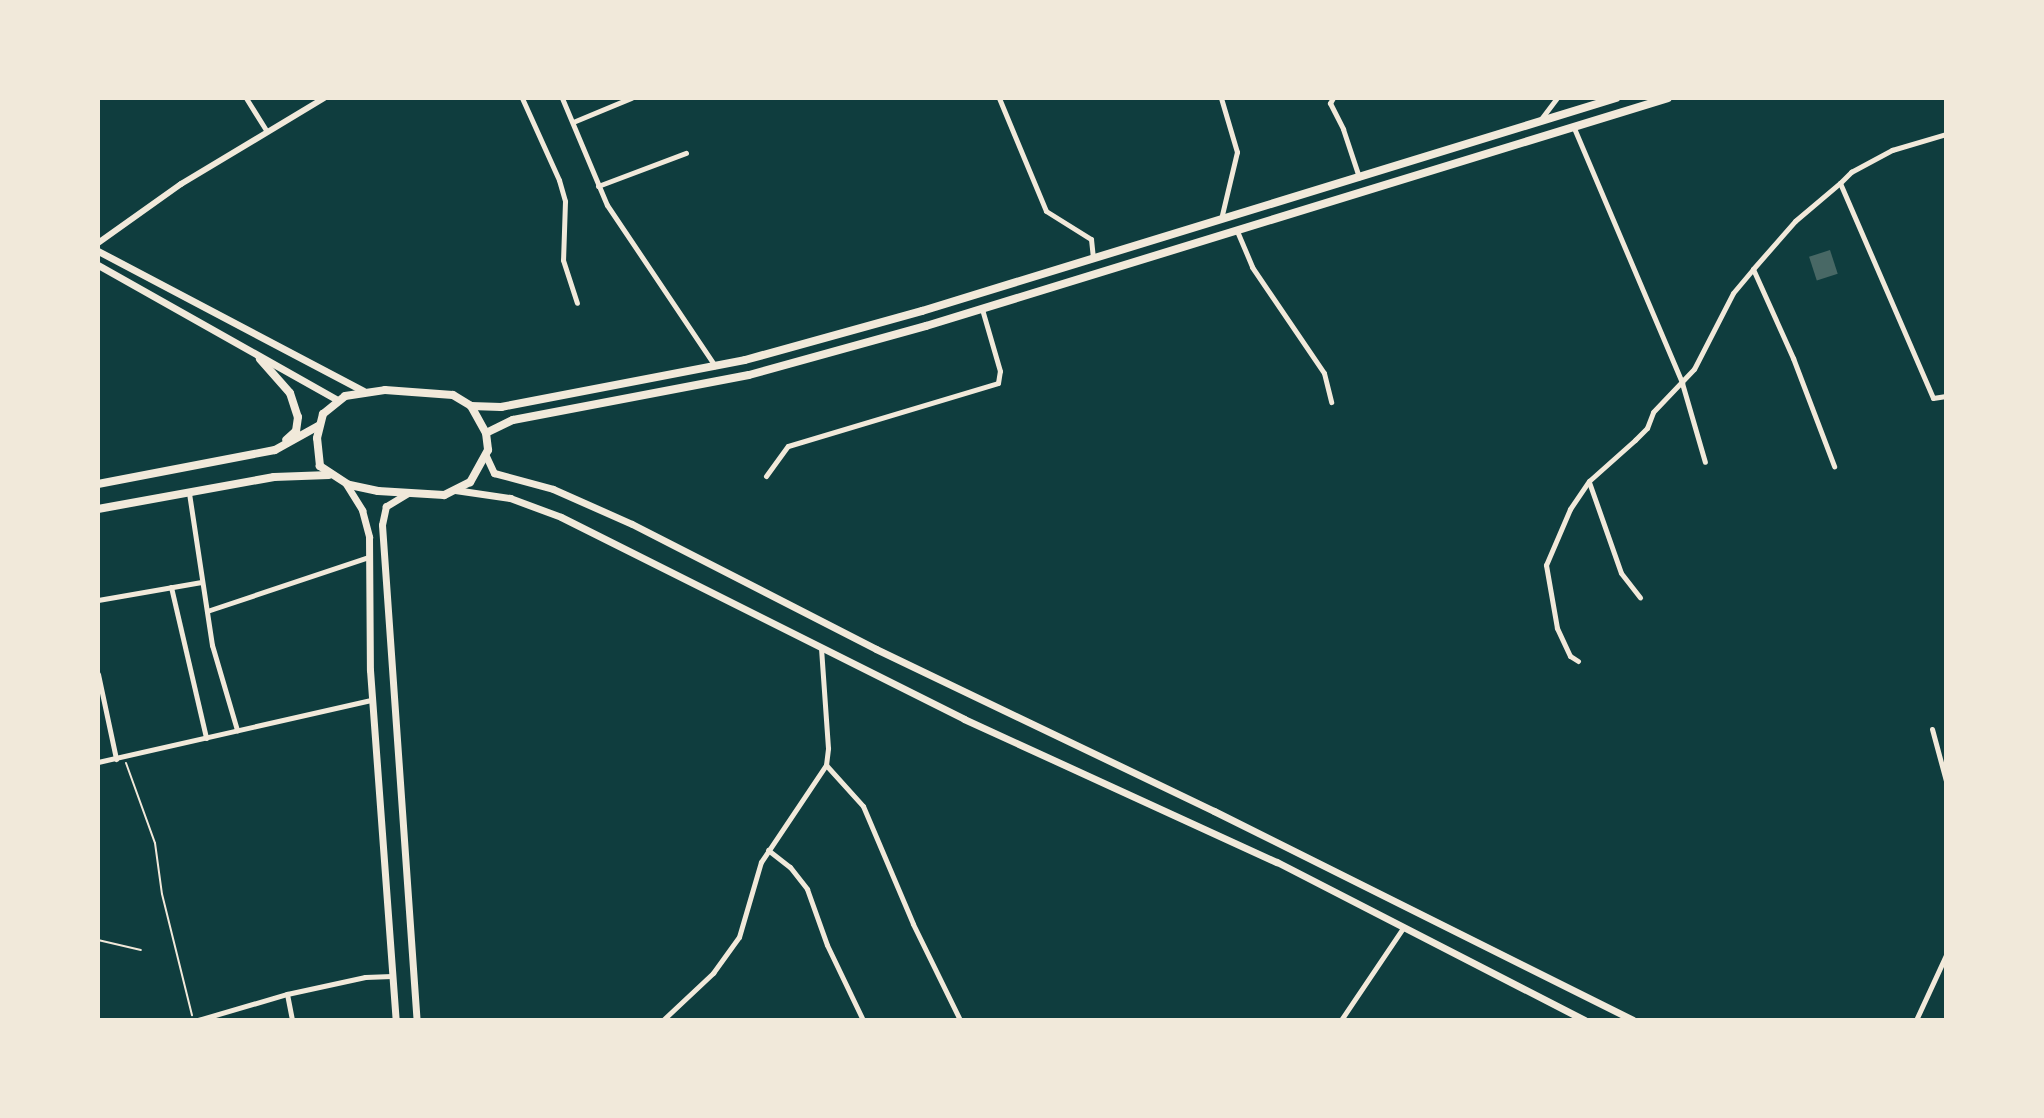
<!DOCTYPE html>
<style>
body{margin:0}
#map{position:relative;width:2044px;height:1118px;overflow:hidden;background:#0f3d3e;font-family:Montserrat,sans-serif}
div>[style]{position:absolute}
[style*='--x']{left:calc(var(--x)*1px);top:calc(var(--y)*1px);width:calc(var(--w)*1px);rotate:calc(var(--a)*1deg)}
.building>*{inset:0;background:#486865;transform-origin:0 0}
.path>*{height:2px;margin:-1px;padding:0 1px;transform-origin:1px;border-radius:1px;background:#f1e9da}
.minor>*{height:5px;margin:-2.5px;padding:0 2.5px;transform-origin:2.5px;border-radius:2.5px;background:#f1e9da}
.tertiary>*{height:6px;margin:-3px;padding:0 3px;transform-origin:3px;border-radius:3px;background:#f1e9da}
.secondary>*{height:7px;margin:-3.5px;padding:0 3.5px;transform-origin:3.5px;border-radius:3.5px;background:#f1e9da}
.primary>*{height:8px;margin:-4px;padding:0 4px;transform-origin:4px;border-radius:4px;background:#f1e9da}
span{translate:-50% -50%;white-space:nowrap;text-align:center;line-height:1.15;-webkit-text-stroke:8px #f1e9da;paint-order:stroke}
.frame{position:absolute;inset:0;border:100px solid #f1e9da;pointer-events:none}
</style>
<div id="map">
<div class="building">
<i style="left:1830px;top:250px;width:25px;height:22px;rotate:72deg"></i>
</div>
<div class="path">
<i style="--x:126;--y:763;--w:85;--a:70.1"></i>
<i style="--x:155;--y:843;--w:51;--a:82.2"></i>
<i style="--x:162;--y:894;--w:125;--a:76.1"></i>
<i style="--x:98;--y:940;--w:44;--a:13.1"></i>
</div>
<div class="minor">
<i style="--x:246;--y:98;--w:38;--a:58"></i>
<i style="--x:522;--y:98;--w:90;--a:65.7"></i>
<i style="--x:559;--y:180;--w:22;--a:74"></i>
<i style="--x:565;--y:201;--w:59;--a:91.9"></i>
<i style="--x:563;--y:260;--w:45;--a:72"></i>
<i style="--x:562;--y:98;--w:116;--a:67.2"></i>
<i style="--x:607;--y:205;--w:194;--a:56.1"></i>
<i style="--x:999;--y:98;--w:122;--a:67.4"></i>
<i style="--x:1046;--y:211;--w:53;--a:31.9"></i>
<i style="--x:1091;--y:239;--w:19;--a:84"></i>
<i style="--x:1333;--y:98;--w:6;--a:121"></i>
<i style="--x:1330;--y:103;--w:29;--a:63"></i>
<i style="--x:1343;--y:129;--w:51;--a:71.6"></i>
<i style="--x:1541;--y:119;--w:26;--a:-53"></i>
<i style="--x:573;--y:122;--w:63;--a:-22.5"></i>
<i style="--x:1574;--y:128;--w:277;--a:67"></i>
<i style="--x:1682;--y:383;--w:82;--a:73.8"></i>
<i style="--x:1840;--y:183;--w:16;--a:-45"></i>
<i style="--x:1851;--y:172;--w:47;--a:-28.2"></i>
<i style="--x:1892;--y:150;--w:56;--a:-16.5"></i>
<i style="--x:598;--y:186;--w:94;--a:-20.6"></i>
<i style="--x:1221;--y:219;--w:69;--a:-76.6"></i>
<i style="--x:1237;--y:152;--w:56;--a:-106.5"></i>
<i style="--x:1237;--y:231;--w:39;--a:67"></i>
<i style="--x:1252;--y:267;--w:128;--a:55.8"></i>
<i style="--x:1324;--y:373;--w:30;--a:76"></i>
<i style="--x:1753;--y:269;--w:98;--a:65.8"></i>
<i style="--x:1793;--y:358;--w:116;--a:69.2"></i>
<i style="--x:766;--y:476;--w:37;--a:-54"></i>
<i style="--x:788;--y:446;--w:219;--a:-16.7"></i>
<i style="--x:998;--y:383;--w:12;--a:-81"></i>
<i style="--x:1000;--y:371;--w:65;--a:-106.2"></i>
<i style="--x:1589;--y:482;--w:96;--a:70.6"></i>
<i style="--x:1621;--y:573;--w:31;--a:52"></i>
<i style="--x:189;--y:493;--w:154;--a:81.4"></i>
<i style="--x:212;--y:645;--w:89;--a:73.6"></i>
<i style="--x:171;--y:587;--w:155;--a:76.9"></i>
<i style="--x:98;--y:600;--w:105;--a:-9.9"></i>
<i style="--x:207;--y:611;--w:170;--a:-18.5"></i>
<i style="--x:1578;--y:661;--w:9;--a:-148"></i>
<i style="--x:1570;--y:656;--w:31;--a:-115"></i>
<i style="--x:1557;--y:628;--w:64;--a:-99.9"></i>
<i style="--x:1546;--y:565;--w:61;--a:-66.8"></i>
<i style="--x:1570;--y:509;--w:34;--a:-56"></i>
<i style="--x:1589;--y:481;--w:62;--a:-41.7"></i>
<i style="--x:1635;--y:440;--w:17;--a:-45"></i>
<i style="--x:1647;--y:428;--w:17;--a:-69"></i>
<i style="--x:1653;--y:412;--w:59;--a:-46.4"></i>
<i style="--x:1694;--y:369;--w:85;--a:-62.8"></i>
<i style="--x:1733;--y:293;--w:31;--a:-50"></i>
<i style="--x:1753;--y:269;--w:64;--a:-48.8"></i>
<i style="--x:1795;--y:221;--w:59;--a:-40.2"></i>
<i style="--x:1840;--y:183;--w:234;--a:66.6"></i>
<i style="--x:1933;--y:398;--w:13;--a:-9"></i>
<i style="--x:98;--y:674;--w:87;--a:78"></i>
<i style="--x:1932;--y:729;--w:54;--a:74.9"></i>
<i style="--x:98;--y:762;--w:281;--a:-12.8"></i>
<i style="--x:826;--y:765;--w:55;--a:47.9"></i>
<i style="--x:863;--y:806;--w:128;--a:67"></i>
<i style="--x:913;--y:924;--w:107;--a:63.9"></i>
<i style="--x:768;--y:850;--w:28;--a:38"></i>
<i style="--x:790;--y:867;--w:28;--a:52"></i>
<i style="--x:807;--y:889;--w:59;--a:70.3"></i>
<i style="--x:827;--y:945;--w:83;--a:64.4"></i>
<i style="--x:287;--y:994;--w:26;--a:79"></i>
<i style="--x:198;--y:1020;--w:93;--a:-16.3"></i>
<i style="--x:287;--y:994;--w:80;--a:-12.3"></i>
<i style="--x:365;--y:977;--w:27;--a:-2"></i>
<i style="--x:663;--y:1020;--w:69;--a:-43.2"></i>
<i style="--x:713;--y:973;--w:44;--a:-54.2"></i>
<i style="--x:739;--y:937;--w:78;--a:-73.7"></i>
<i style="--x:761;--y:862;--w:117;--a:-56.2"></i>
<i style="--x:826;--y:765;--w:17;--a:-83"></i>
<i style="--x:828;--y:748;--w:100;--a:-94"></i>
<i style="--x:1341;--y:1020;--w:111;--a:-56"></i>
<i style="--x:1916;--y:1020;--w:72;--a:-65.2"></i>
</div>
<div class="tertiary">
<i style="--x:98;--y:243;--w:102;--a:-35.4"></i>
<i style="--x:181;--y:184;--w:167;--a:-31"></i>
</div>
<div class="secondary">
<i style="--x:98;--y:251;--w:300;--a:27.8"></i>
<i style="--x:98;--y:265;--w:275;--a:29.4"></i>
<i style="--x:486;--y:456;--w:19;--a:65"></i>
<i style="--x:494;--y:473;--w:61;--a:15.2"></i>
<i style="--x:553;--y:489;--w:86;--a:23.9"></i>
<i style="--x:632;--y:524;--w:274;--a:27.1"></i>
<i style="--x:876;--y:649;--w:375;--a:25.6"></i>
<i style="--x:1214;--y:811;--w:468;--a:26.5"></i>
<i style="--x:346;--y:484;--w:31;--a:58"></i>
<i style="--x:362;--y:510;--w:28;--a:75"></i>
<i style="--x:369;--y:537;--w:133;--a:89.6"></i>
<i style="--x:370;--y:670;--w:351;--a:85.8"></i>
<i style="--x:455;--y:490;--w:56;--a:8.3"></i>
<i style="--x:510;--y:498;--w:54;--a:20.4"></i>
<i style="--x:561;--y:517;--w:451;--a:26.6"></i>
<i style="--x:964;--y:719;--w:344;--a:24.6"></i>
<i style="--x:1277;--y:862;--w:346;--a:27.2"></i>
<i style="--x:408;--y:493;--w:26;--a:149"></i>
<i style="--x:386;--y:506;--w:19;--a:102"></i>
<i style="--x:382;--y:525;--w:496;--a:86"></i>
</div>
<div class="primary">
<i style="--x:260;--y:359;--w:45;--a:48.6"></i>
<i style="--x:290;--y:393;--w:25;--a:72"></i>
<i style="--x:298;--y:417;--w:14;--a:98"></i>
<i style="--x:296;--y:431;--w:13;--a:138"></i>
<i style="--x:385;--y:390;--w:68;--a:4.2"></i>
<i style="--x:453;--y:395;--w:21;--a:31"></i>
<i style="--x:471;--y:406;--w:31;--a:61"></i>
<i style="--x:486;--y:433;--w:17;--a:83"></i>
<i style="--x:488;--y:450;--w:37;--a:119"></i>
<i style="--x:470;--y:482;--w:29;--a:153"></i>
<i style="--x:444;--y:495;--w:66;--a:-176.5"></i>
<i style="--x:378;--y:491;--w:30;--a:-168"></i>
<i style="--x:349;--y:485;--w:35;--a:-147"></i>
<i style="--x:320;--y:466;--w:28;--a:-96"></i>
<i style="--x:317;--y:438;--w:25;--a:-76"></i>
<i style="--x:323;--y:414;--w:28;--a:-39"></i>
<i style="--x:345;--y:396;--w:40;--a:-8.5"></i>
<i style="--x:471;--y:406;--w:30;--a:2"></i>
<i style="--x:501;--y:407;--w:248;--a:-10.9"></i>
<i style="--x:745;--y:360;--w:184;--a:-15.5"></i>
<i style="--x:922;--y:311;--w:726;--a:-17.06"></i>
<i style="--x:486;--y:433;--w:30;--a:-26"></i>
<i style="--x:513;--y:420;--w:240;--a:-10.8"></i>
<i style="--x:749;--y:375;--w:184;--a:-15.5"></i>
<i style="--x:926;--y:326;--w:776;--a:-17.08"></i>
<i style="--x:98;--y:484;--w:180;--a:-10.9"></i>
<i style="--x:275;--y:450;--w:51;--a:-29.1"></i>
<i style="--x:98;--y:509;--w:179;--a:-10.3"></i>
<i style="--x:274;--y:477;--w:55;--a:-2.1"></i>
</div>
<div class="frame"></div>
</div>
